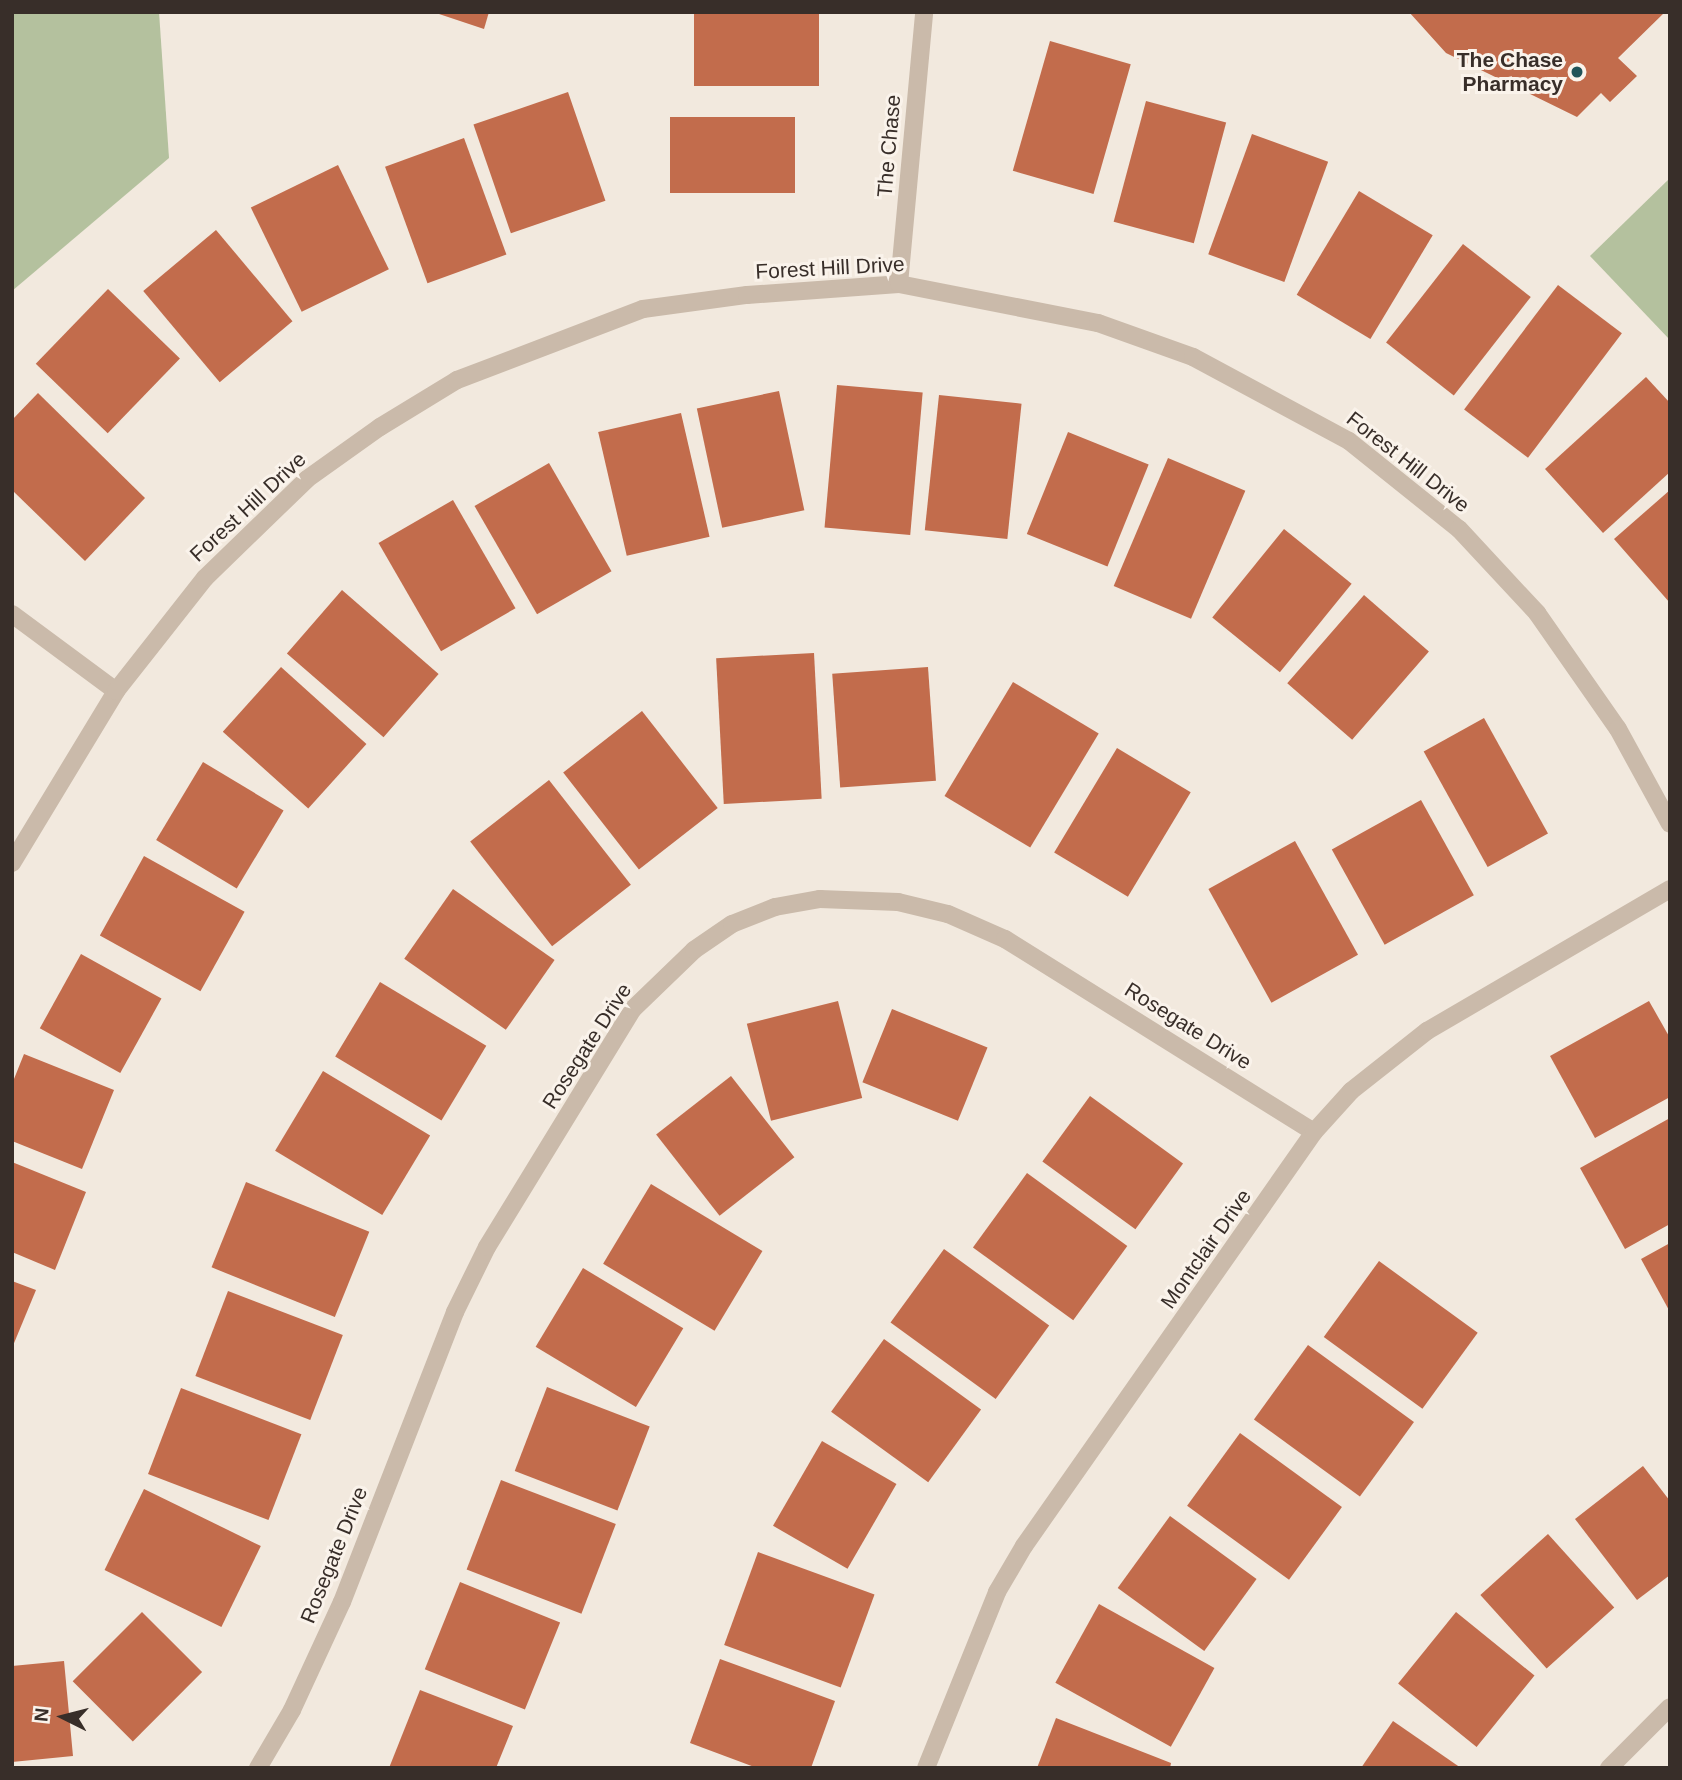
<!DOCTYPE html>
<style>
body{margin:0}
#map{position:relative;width:1682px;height:1780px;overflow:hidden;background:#f2e9de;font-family:Arial,sans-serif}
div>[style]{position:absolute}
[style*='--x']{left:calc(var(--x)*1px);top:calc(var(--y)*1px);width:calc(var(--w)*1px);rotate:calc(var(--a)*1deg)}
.green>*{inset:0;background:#b4c19e}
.building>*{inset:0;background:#c26c4c;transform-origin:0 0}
.minor>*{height:18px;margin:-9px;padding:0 9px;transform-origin:9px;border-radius:9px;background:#cabaaa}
.dots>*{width:19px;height:19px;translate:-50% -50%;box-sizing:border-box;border:4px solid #faf3eb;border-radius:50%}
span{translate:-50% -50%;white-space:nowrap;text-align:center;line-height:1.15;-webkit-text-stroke:6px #faf3eb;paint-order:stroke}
.poi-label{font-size:21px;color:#382e29;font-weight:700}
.right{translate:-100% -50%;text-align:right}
.street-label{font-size:21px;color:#382e29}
.frame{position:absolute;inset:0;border:14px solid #382e29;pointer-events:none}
.north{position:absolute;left:28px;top:1682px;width:70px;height:70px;-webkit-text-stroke:5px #faf3eb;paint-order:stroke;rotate:276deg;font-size:19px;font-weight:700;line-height:28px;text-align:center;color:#382e29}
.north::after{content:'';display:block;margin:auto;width:24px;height:32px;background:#382e29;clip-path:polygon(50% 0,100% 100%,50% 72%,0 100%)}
</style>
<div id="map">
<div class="green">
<i style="clip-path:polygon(12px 12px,159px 12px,169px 158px,12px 291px)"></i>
<i style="clip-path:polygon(1670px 178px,1670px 340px,1590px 256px)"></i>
</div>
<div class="building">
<i style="clip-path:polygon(433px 12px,489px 12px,484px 29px)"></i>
<i style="left:694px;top:12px;width:125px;height:74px"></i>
<i style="clip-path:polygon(1409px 12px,1665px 12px,1618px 58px,1637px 76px,1610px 102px,1601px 93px,1577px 117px,1446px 53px)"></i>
<i style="left:1050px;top:41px;width:84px;height:135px;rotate:16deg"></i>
<i style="left:568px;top:92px;width:115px;height:100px;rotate:71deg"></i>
<i style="left:1146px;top:101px;width:83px;height:125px;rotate:15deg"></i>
<i style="left:670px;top:117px;width:125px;height:76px"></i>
<i style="left:1252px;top:134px;width:81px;height:128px;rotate:20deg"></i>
<i style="left:464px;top:138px;width:124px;height:84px;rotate:70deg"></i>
<i style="left:338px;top:165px;width:116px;height:97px;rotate:64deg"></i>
<i style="left:1359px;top:191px;width:86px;height:121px;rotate:31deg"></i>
<i style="left:216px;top:230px;width:119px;height:95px;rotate:50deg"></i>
<i style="left:1463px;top:244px;width:86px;height:125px;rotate:38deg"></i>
<i style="left:1558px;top:285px;width:80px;height:156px;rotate:37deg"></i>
<i style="left:108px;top:289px;width:100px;height:104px;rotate:44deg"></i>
<i style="clip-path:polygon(1646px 377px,1670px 403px,1670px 472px,1603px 533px,1545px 469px)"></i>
<i style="left:837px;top:385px;width:86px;height:143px;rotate:5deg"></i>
<i style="left:779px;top:391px;width:122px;height:84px;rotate:78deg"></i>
<i style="clip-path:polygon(38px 393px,145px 498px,85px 561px,12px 490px,12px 420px)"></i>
<i style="left:939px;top:395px;width:83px;height:136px;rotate:6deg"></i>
<i style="left:681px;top:413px;width:127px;height:85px;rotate:77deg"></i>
<i style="left:1068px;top:432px;width:87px;height:110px;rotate:22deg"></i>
<i style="left:1168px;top:458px;width:84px;height:139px;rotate:23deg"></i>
<i style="left:549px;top:463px;width:125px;height:86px;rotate:60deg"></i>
<i style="clip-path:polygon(1670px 490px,1670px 603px,1614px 539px)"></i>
<i style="left:453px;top:500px;width:125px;height:86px;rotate:60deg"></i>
<i style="left:1284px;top:529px;width:87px;height:114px;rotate:39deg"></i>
<i style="left:342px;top:590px;width:128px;height:84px;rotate:41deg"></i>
<i style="left:1364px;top:595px;width:86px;height:117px;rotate:41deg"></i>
<i style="left:814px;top:653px;width:146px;height:98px;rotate:87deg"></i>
<i style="left:281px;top:667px;width:115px;height:87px;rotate:42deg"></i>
<i style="left:928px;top:667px;width:114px;height:96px;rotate:86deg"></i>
<i style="left:1013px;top:682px;width:100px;height:133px;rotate:31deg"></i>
<i style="left:642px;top:711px;width:123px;height:100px;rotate:52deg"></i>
<i style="left:1484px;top:718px;width:132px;height:69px;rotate:61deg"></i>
<i style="left:1117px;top:748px;width:86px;height:122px;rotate:31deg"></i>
<i style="left:203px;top:762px;width:94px;height:91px;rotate:31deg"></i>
<i style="left:549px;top:780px;width:133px;height:100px;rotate:52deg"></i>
<i style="left:1421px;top:800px;width:109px;height:102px;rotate:61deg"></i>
<i style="left:1295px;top:841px;width:130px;height:99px;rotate:61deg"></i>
<i style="left:144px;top:856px;width:115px;height:91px;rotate:29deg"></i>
<i style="left:453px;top:889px;width:124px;height:85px;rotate:35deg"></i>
<i style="left:81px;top:954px;width:92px;height:85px;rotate:29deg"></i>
<i style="left:380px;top:982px;width:124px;height:87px;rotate:31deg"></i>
<i style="left:838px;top:1001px;width:100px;height:94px;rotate:76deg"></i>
<i style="clip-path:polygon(1649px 1001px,1670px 1038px,1670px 1097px,1595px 1138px,1550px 1056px)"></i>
<i style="left:892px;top:1009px;width:103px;height:79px;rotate:22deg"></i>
<i style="clip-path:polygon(24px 1054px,114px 1090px,82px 1169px,12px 1141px,12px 1084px)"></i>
<i style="left:323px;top:1071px;width:125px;height:93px;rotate:31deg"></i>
<i style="left:731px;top:1076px;width:103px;height:95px;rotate:52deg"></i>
<i style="left:1090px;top:1096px;width:115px;height:81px;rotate:36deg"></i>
<i style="clip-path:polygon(1670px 1118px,1670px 1224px,1625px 1249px,1580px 1168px)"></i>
<i style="clip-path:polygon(12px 1162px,86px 1192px,55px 1270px,12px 1252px)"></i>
<i style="left:1027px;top:1173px;width:124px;height:92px;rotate:36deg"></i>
<i style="left:246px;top:1182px;width:133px;height:92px;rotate:22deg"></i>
<i style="left:651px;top:1184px;width:130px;height:93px;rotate:31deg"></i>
<i style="clip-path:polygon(1670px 1243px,1670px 1312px,1641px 1259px)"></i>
<i style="left:944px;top:1249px;width:130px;height:91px;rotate:36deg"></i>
<i style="left:1379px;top:1261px;width:122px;height:94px;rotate:36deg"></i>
<i style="left:583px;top:1268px;width:117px;height:92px;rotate:31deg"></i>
<i style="clip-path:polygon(12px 1281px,36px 1290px,12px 1348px)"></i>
<i style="left:228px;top:1291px;width:123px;height:91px;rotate:21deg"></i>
<i style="left:884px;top:1339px;width:120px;height:90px;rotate:36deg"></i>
<i style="left:1308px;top:1345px;width:131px;height:92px;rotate:36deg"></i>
<i style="left:547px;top:1387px;width:110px;height:90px;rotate:21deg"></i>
<i style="left:181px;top:1388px;width:129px;height:92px;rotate:21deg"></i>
<i style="left:1240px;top:1433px;width:126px;height:90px;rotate:36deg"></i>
<i style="left:822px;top:1441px;width:86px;height:98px;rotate:30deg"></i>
<i style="clip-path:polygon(1643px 1466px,1670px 1501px,1670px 1575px,1637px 1600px,1575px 1519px)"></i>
<i style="left:501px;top:1480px;width:123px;height:96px;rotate:21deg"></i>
<i style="left:144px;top:1489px;width:130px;height:90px;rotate:26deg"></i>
<i style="left:1170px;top:1516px;width:107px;height:89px;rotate:36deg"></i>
<i style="left:1548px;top:1534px;width:99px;height:91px;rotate:48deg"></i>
<i style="left:758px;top:1552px;width:124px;height:99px;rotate:20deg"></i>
<i style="left:460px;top:1582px;width:108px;height:94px;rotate:22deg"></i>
<i style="left:1099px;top:1604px;width:132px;height:90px;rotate:29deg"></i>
<i style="left:142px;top:1612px;width:85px;height:98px;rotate:45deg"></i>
<i style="left:1456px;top:1612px;width:101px;height:92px;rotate:39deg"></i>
<i style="clip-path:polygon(720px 1659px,835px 1701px,811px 1768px,757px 1768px,690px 1743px)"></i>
<i style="clip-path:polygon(64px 1661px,73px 1756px,12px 1762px,12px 1666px)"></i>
<i style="clip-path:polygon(420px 1690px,513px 1726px,496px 1768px,389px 1768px)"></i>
<i style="clip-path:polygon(1056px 1718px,1171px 1763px,1170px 1768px,1037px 1768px)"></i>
<i style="clip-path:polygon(1393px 1721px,1461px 1768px,1361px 1768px)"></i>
</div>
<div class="minor">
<i style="--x:899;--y:284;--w:273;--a:-84.7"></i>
<i style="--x:12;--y:614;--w:129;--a:36.5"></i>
<i style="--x:12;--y:863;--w:201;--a:-58.8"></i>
<i style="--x:116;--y:691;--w:144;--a:-51.8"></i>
<i style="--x:205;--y:578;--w:142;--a:-44.1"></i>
<i style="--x:307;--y:479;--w:90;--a:-35.5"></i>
<i style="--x:380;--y:427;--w:90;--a:-31.4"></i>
<i style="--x:457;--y:380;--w:199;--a:-20.9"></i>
<i style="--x:643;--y:309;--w:105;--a:-7.7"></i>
<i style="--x:747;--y:295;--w:152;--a:-4.1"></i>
<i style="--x:899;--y:284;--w:203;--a:11.1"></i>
<i style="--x:1098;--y:323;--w:101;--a:19.7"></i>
<i style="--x:1193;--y:357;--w:177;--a:28.3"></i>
<i style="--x:1349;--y:441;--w:141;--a:38.7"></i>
<i style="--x:1459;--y:529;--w:115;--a:47.1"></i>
<i style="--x:1537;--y:613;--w:141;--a:55.1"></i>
<i style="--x:1618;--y:729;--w:108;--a:61.3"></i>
<i style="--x:258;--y:1768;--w:67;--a:-59.6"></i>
<i style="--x:292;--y:1710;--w:119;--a:-65.2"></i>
<i style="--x:342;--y:1602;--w:311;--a:-68.7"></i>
<i style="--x:455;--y:1312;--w:72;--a:-63.8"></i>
<i style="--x:487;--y:1247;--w:279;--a:-58.5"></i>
<i style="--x:633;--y:1009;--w:85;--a:-44"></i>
<i style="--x:694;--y:950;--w:46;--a:-34.4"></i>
<i style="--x:732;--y:924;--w:46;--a:-21.6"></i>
<i style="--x:775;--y:907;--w:46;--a:-10.1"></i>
<i style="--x:820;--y:899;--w:78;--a:2.2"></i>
<i style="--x:898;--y:902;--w:51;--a:13.5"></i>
<i style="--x:948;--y:914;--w:62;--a:23.7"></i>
<i style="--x:1005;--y:939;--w:364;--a:32"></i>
<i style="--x:926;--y:1768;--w:190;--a:-68"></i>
<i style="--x:997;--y:1592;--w:53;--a:-59.6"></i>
<i style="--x:1024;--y:1546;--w:505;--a:-54.99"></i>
<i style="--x:1314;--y:1132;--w:55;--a:-47.9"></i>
<i style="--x:1351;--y:1091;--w:97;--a:-38.3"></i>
<i style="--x:1427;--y:1031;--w:281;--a:-30.3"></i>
<i style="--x:1609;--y:1768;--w:86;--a:-45"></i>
</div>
<div class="dots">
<i style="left:1577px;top:72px;background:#205358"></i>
</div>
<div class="poi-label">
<span class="right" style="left:1563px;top:72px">The Chase<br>Pharmacy</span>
</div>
<div class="street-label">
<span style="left:889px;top:146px;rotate:-85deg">The Chase</span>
<span style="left:830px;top:268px;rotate:-3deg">Forest Hill Drive</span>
<span style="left:1408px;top:462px;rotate:38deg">Forest Hill Drive</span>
<span style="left:248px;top:507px;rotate:-43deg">Forest Hill Drive</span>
<span style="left:1188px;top:1026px;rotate:32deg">Rosegate Drive</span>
<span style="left:587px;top:1046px;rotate:-57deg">Rosegate Drive</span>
<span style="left:1206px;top:1249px;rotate:-55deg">Montclair Drive</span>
<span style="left:334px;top:1555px;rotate:-68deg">Rosegate Drive</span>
</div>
<div class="frame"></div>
<div class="north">N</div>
</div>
